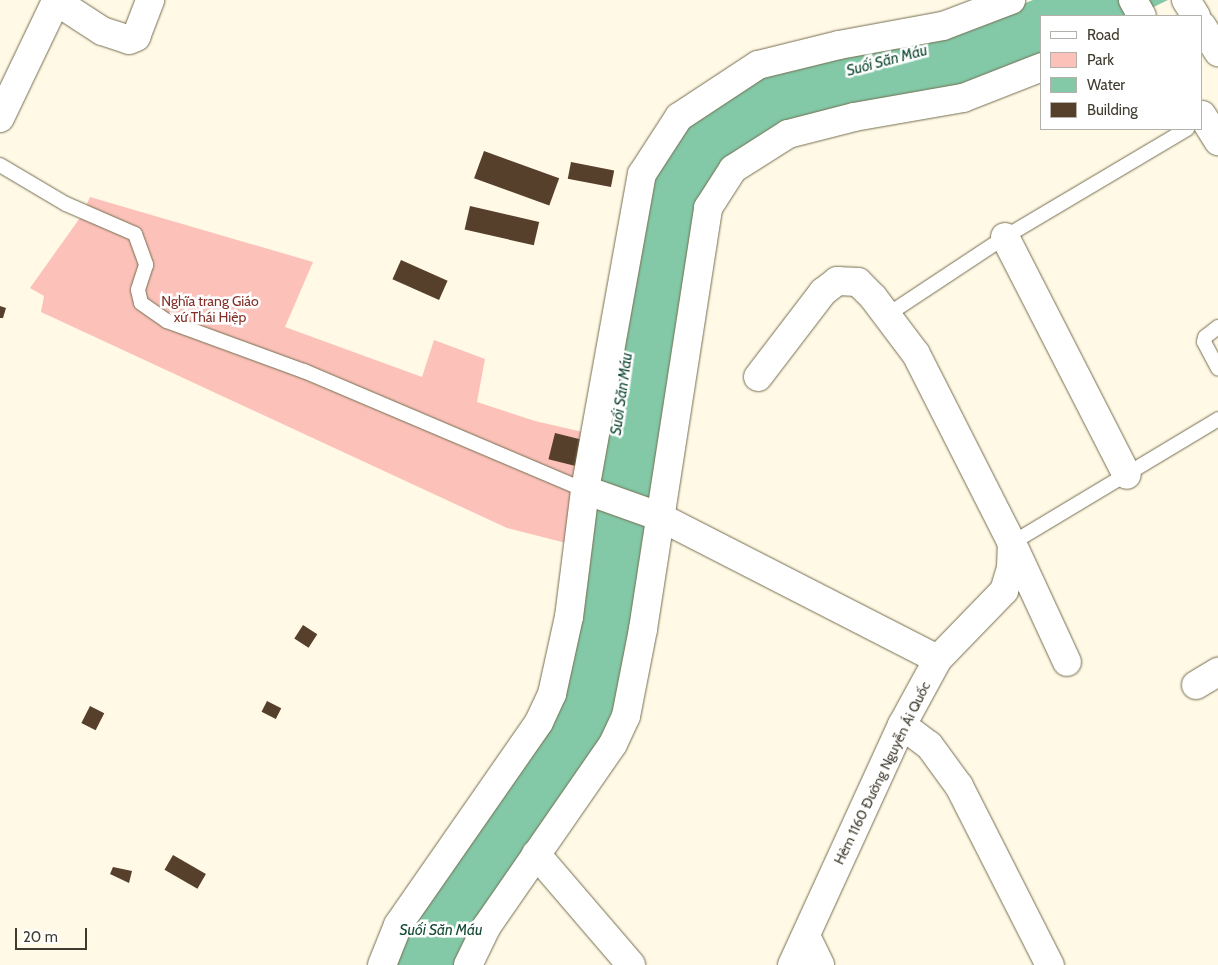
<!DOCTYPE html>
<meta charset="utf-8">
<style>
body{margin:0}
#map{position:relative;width:1218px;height:965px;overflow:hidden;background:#fff9e6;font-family:Cabin,sans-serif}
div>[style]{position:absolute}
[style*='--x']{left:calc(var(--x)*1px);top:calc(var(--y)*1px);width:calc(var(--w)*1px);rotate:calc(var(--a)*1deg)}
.green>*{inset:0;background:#fcc2ba}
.water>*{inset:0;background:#83c9a7}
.building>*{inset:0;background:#563f2b;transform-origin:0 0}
.roads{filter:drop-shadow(0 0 1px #756e50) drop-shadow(0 0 1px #756e50)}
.service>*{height:14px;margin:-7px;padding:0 7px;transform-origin:7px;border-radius:7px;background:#fff}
.minor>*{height:28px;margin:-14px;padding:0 14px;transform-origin:14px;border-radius:14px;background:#fff}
.secondary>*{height:28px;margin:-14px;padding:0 14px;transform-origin:14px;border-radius:14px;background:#fff}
span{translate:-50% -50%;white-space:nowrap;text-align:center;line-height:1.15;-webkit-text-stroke:5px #fff;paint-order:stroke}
.park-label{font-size:14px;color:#822f28}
.street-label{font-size:14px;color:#3f3b2e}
.water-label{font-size:15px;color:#144b35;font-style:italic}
.legend{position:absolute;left:1040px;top:15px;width:162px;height:115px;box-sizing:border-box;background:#fff;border:1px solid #b2b1ab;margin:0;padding:6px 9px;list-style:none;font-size:15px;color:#3f3b2e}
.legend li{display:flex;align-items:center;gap:10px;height:25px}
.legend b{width:25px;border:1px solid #b2b1ab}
.scale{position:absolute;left:15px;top:928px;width:72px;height:22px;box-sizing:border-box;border:2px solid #3f3b2e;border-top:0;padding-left:6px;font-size:15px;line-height:18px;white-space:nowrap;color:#3f3b2e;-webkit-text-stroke:4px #fff;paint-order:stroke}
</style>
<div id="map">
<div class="green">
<i style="clip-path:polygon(90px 197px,313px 262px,285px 327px,422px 377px,434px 340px,485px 359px,477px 402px,535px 421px,587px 433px,570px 544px,507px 528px,41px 312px,44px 296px,30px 288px,82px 215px)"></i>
</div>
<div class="water">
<i style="clip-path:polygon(1033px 0,1168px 0,1135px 16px,1042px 16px,1042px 58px,726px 164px,618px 712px,459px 965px,392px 965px,406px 929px,546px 726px,650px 177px,685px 123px,760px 74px,946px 34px)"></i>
</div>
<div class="building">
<i style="left:484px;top:151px;width:80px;height:29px;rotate:20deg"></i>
<i style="left:571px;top:162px;width:44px;height:17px;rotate:11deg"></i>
<i style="left:470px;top:206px;width:71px;height:24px;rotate:13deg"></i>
<i style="left:401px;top:260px;width:51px;height:21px;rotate:24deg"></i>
<i style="clip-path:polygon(0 306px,6px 308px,3px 318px,0 318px)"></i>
<i style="left:555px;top:433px;width:32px;height:27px;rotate:14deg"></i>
<i style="left:303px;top:625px;width:17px;height:16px;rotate:33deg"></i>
<i style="left:267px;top:701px;width:16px;height:12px;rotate:27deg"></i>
<i style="left:90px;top:706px;width:16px;height:19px;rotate:27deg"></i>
<i style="left:173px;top:855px;width:38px;height:17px;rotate:30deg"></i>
<i style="clip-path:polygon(113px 867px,132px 871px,129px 883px,110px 874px)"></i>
</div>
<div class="roads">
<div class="service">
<i style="--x:0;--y:165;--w:77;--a:30.6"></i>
<i style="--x:66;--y:204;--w:75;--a:23.5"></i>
<i style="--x:135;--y:234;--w:33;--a:70"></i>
<i style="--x:146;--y:265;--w:26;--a:108"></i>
<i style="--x:138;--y:290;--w:13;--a:77"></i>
<i style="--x:141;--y:303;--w:32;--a:35"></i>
<i style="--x:167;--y:321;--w:146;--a:20.1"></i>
<i style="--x:304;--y:371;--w:305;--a:23"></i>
<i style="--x:887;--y:315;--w:141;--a:-33.5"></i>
<i style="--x:1005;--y:237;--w:212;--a:-30.7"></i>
<i style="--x:1218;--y:327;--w:16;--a:142"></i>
<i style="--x:1205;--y:337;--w:5;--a:101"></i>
<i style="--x:1204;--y:342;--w:30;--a:62"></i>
<i style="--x:1012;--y:543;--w:240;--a:-31"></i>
</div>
<div class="minor">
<i style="--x:0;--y:118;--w:130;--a:-64.4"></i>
<i style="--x:56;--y:1;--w:55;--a:33.1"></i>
<i style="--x:102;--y:31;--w:28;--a:18"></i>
<i style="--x:129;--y:40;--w:8;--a:-23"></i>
<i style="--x:136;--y:37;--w:40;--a:-69"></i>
<i style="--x:1005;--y:237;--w:267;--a:62.9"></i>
<i style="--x:758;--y:377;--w:107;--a:-52.6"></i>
<i style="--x:823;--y:292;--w:18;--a:-38"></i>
<i style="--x:837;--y:281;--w:21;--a:3"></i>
<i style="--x:858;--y:282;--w:21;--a:45"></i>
<i style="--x:873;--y:297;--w:71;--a:53"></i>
<i style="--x:916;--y:354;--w:212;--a:63.1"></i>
<i style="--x:1012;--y:543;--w:131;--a:65.2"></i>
<i style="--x:585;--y:490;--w:77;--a:19.6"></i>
<i style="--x:658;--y:516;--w:314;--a:27.1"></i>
<i style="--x:1196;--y:685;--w:26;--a:-31"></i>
<i style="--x:902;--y:725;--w:34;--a:37"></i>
<i style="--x:929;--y:745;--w:51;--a:53.8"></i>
<i style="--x:959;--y:786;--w:201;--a:63.1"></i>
<i style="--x:536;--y:854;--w:146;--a:49.4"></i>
<i style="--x:806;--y:936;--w:32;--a:64"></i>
<i style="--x:382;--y:965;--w:43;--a:-68.2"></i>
<i style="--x:398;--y:925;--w:247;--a:-55.2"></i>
<i style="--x:539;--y:722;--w:31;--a:-65"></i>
<i style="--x:552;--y:694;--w:79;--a:-77.6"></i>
<i style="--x:569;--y:617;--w:128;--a:-82.8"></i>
<i style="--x:585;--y:490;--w:321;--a:-79.8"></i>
<i style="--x:642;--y:174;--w:68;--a:-57"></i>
<i style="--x:679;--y:117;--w:95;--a:-33.4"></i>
<i style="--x:758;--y:65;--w:83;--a:-13.9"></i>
<i style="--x:839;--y:45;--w:106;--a:-10.4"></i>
<i style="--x:943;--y:26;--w:73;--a:-20.9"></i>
<i style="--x:468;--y:965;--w:43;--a:-64"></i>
<i style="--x:487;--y:926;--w:221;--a:-55.3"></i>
<i style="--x:613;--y:744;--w:31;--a:-65"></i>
<i style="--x:626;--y:716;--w:89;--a:-78.9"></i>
<i style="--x:643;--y:629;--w:426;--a:-81.2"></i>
<i style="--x:708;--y:208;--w:46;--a:-57.3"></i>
<i style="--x:733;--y:169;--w:65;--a:-32.5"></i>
<i style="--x:788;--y:134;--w:68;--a:-14.4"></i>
<i style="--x:854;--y:117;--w:111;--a:-9.9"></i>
<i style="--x:963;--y:98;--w:85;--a:-21.4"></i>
<i style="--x:792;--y:965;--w:264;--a:-65.4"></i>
<i style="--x:902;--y:725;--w:75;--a:-61.4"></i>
<i style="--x:938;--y:659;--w:95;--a:-45.9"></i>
<i style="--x:1004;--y:591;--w:24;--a:-73"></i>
<i style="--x:1011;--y:568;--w:25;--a:-88"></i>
</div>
<div class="secondary">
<i style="--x:1133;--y:0;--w:18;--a:61"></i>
<i style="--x:1186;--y:0;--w:19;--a:58"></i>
<i style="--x:1202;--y:26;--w:31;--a:58"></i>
<i style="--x:1202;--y:115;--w:31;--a:58"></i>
</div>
</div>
<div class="park-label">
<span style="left:210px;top:309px">Nghĩa trang Giáo<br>xứ Thái Hiệp</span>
</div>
<div class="street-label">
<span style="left:882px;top:773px;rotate:-64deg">Hẻm 1160 Đường Nguyễn Ái Quốc</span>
</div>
<div class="water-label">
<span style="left:887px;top:61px;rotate:-15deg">Suối Săn Máu</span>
<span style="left:622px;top:394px;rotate:-82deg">Suối Săn Máu</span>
<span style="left:441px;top:931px">Suối Săn Máu</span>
</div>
<ul class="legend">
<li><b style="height:6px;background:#fff"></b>Road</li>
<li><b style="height:14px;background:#fcc2ba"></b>Park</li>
<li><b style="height:14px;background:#83c9a7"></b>Water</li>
<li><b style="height:14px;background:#563f2b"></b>Building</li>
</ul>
<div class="scale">20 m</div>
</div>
